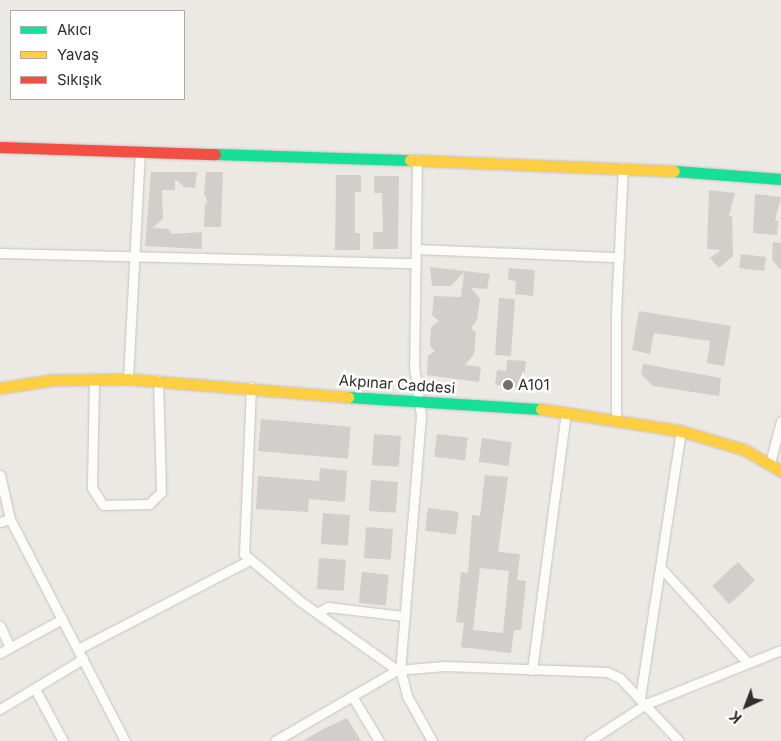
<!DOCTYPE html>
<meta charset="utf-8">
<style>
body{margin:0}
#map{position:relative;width:781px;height:741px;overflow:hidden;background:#ece8e4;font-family:Inter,sans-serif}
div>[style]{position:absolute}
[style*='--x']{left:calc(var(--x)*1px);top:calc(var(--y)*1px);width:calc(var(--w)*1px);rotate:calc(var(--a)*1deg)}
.building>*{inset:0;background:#d1cecb;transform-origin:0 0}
.roads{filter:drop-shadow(0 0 1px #c5c4c5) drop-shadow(0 0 1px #c5c4c5)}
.street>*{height:9px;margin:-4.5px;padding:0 4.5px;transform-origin:4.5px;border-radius:4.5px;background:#fcfcfb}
.fast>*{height:11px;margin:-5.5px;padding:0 5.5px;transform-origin:5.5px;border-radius:5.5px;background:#16e098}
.slow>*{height:11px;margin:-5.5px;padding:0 5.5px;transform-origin:5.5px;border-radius:5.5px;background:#ffcf43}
.jam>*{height:11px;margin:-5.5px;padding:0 5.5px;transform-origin:5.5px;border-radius:5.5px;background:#f24e42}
.dots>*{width:14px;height:14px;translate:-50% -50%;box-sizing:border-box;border:2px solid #fff;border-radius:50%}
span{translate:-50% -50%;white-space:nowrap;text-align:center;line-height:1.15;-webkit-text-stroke:5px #fff;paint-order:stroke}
.street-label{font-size:15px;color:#2e2e2e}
.poi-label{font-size:15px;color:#2e2e2e}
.left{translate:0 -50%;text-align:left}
.legend{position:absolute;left:10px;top:10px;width:175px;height:90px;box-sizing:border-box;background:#fff;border:1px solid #ababab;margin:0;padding:6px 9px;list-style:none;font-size:15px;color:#2e2e2e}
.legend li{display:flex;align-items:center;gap:10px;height:25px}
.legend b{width:25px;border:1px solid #ababab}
.north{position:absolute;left:721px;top:681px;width:50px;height:50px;-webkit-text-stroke:4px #fff;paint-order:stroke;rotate:223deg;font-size:14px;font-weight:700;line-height:20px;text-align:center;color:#2e2e2e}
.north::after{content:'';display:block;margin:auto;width:18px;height:22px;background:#2e2e2e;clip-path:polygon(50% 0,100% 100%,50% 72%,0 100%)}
</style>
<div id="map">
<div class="building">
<i style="clip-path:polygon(151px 172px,197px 172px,195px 188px,184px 187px,175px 179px,175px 190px,162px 190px,163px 219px,152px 228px,168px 229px,172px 234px,202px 232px,202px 249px,145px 246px)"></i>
<i style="clip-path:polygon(206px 172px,223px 172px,221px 227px,204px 227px,205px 203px,208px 203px,204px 194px)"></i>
<i style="clip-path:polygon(336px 175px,361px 175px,361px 192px,355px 192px,355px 233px,360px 233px,360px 250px,335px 250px)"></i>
<i style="clip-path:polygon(374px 176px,399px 176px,398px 249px,373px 249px,373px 232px,383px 232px,382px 193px,374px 193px)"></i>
<i style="clip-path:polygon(709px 190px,735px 193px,729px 216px,732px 216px,733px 256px,719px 268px,710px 258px,721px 250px,707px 249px)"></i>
<i style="clip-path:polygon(755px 194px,781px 197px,775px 220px,778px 221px,777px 235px,753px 233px)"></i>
<i style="clip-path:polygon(773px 242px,781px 243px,781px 270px,772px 260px)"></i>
<i style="left:741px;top:254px;width:25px;height:14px;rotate:7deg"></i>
<i style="clip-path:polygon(430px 267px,490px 274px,487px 289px,471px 288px,480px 299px,477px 320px,471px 328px,476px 333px,474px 354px,465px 365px,481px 367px,479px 382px,427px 375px,428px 356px,435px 351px,430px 346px,431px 327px,439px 321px,432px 315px,434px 296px,461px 297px,464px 272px,451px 286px,432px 286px)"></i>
<i style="clip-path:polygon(509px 268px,535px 270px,533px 296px,515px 294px,516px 281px,508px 280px)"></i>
<i style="left:499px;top:298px;width:16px;height:57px;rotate:4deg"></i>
<i style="clip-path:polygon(639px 311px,731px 326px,724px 366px,707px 363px,710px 341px,654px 333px,650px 354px,632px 350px)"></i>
<i style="clip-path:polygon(507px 360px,526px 361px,523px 388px,495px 385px,497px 370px,506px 371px)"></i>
<i style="clip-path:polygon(643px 364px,721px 378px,719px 396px,653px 386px,641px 374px)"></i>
<i style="left:261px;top:419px;width:90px;height:32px;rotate:5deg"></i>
<i style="left:374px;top:434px;width:27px;height:31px;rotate:4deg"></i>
<i style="left:437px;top:434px;width:31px;height:23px;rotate:7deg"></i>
<i style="left:482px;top:438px;width:30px;height:24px;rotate:8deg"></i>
<i style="clip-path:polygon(320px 468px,347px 471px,345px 502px,309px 499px,308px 512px,256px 509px,258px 476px,319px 481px)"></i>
<i style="clip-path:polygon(evenodd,485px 475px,508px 477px,498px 552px,520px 554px,517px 580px,526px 581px,521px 630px,514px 630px,511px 653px,461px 647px,464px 623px,456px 622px,461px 572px,468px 573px,472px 515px,480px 516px,485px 475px,480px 568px,509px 571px,503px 633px,473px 630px,480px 568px)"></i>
<i style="left:371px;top:480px;width:27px;height:31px;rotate:4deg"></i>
<i style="left:428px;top:508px;width:31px;height:23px;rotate:7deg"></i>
<i style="left:323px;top:513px;width:27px;height:31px;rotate:4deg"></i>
<i style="left:366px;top:527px;width:27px;height:31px;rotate:4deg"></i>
<i style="left:319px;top:558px;width:27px;height:31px;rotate:4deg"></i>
<i style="left:738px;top:562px;width:25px;height:35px;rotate:47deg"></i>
<i style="left:362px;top:572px;width:27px;height:31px;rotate:6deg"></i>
<i style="clip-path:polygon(347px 718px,361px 741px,303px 741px,325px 728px)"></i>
</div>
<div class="roads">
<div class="street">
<i style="--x:417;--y:159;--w:207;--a:90.8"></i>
<i style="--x:414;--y:366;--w:50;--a:82"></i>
<i style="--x:421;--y:416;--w:254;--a:94.7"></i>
<i style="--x:400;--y:669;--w:28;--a:75"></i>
<i style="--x:407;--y:696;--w:51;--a:60.9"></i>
<i style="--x:416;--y:249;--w:203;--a:2.3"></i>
<i style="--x:0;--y:253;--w:416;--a:1.4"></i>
<i style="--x:128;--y:379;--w:228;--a:-87"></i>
<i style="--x:94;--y:380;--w:108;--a:91.1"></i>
<i style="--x:92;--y:488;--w:20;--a:57"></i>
<i style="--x:103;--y:505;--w:46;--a:-1.2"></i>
<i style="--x:149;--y:504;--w:17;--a:-45"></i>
<i style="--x:161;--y:492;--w:112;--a:-91.5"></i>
<i style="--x:251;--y:387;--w:167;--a:92.4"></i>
<i style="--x:244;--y:554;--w:73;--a:40"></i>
<i style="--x:300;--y:601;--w:119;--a:35.4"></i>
<i style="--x:616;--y:419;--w:106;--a:-90"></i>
<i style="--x:616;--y:313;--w:146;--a:-87.3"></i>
<i style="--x:770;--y:463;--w:43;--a:-75.3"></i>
<i style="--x:0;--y:475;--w:45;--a:77.2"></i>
<i style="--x:10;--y:519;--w:250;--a:62.6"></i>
<i style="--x:0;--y:522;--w:10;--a:-17"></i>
<i style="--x:661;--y:568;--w:127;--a:47.5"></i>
<i style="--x:317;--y:613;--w:13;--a:-29"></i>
<i style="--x:328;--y:607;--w:77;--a:6.8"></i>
<i style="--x:0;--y:626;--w:23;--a:65"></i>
<i style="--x:78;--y:649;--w:194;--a:-27.4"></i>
<i style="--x:0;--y:653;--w:71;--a:-28.7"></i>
<i style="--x:532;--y:670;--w:260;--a:-82.5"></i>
<i style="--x:35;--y:689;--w:59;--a:61.7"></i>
<i style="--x:352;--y:696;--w:52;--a:59"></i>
<i style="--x:640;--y:698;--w:270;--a:-81.3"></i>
<i style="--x:0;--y:709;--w:97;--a:-31.1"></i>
<i style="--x:275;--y:741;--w:141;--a:-30.2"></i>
<i style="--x:397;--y:670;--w:48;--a:-4.8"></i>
<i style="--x:445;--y:666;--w:162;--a:2.1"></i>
<i style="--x:607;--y:672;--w:14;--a:25"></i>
<i style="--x:620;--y:678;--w:86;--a:46.9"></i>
<i style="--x:589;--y:741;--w:68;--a:-33"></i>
<i style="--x:646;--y:704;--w:145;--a:-21.8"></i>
</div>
<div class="fast">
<i style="--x:215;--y:154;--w:195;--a:1.8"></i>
<i style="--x:674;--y:171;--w:107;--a:4.3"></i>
<i style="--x:348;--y:397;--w:193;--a:3.6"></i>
</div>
<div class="slow">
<i style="--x:410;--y:160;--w:264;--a:2.4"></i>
<i style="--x:0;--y:388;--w:53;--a:-8.7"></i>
<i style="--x:52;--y:380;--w:76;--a:-0.8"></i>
<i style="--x:128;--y:379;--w:221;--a:4.7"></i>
<i style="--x:541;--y:409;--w:142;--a:8.9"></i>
<i style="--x:681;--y:431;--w:67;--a:16.5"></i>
<i style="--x:745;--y:450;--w:42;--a:30.3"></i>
</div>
<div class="jam">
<i style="--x:0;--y:147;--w:215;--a:1.9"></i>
</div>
</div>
<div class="dots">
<i style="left:508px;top:385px;background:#706f6e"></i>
</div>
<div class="street-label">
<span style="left:397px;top:384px;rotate:4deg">Akpınar Caddesi</span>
</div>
<div class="poi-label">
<span class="left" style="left:518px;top:385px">A101</span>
</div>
<ul class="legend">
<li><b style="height:6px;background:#16e098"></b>Akıcı</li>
<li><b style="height:6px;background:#ffcf43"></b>Yavaş</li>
<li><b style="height:6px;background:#f24e42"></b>Sıkışık</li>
</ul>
<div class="north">K</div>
</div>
